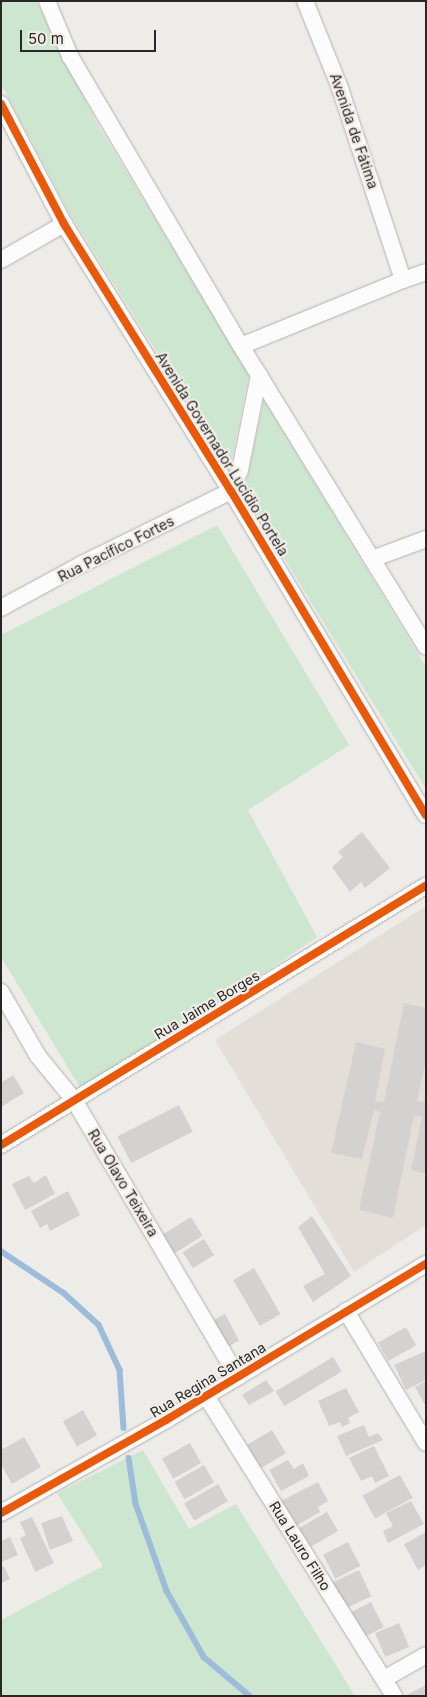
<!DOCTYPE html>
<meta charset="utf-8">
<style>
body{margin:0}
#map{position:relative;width:427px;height:1697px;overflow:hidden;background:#eeece9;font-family:Inter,sans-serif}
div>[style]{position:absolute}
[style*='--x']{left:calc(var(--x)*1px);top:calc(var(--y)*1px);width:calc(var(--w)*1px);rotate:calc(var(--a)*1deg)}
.built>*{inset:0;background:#e4ded8}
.green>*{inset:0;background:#cde6cf}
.stream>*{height:5.5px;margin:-2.75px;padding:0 2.75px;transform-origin:2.75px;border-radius:2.75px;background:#9cbcda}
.building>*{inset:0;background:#d3d2d0;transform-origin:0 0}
.roads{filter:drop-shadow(0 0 1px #b2b0ae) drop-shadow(0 0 1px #b2b0ae)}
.street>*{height:16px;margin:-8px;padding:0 8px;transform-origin:8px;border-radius:8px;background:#fcfcfc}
.cycleway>*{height:8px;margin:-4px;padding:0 4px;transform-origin:4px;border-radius:4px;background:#e8590c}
span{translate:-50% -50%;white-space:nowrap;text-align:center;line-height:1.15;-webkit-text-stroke:4.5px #f0ece7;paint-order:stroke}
.street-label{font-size:14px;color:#292726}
.frame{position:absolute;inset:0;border:2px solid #292726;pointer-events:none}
.scale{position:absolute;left:20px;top:30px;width:136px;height:22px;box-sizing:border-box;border:2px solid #292726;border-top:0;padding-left:6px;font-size:15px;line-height:18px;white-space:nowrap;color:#292726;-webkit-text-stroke:4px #f0ece7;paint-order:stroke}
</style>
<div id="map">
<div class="built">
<i style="clip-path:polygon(426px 906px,426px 1225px,354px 1272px,215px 1040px)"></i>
</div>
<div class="green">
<i style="clip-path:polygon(1px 1px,36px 1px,98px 125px,249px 374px,230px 468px,73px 219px,1px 84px)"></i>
<i style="clip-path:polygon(264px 400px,426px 667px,426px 789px,244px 493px)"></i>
<i style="clip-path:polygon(217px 525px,349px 745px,248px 810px,317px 937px,84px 1094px,1px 957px,1px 635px)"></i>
<i style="clip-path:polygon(143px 1450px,189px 1529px,236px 1504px,355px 1696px,1px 1696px,1px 1620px,103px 1566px,57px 1493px)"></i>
</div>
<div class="stream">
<i style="--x:1;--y:1251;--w:76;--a:33.7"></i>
<i style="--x:64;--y:1293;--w:47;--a:42.4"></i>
<i style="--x:99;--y:1325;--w:50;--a:65"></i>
<i style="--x:120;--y:1370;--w:58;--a:86.1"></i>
<i style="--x:129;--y:1458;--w:47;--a:81.3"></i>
<i style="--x:136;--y:1504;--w:92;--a:70.4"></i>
<i style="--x:167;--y:1591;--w:76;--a:60.7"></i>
<i style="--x:204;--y:1657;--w:60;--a:40.3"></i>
</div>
<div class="building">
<i style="clip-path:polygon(362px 832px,390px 868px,365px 888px,361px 882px,350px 892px,332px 867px,343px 857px,338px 852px)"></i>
<i style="clip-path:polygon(404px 1003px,426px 1008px,426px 1060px,417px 1101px,423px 1102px,426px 1096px,426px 1174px,411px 1170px,422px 1117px,414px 1115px,393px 1218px,359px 1210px,380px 1112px,374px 1110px,362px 1159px,331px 1153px,356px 1042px,385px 1049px,375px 1101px,384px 1102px)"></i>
<i style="clip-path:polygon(13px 1075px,24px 1093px,1px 1107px,1px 1083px)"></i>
<i style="left:179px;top:1105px;width:30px;height:69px;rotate:63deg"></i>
<i style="clip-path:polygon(46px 1175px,55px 1194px,25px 1210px,12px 1184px,29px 1176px,34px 1183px)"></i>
<i style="clip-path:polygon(68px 1191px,80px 1215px,50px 1231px,47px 1224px,40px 1228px,31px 1211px)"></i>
<i style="clip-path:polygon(312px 1216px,351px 1276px,313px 1302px,303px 1286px,325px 1274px,298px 1227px)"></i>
<i style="left:191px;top:1217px;width:22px;height:37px;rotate:58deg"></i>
<i style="left:204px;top:1239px;width:19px;height:25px;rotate:58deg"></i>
<i style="left:254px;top:1268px;width:53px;height:24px;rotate:60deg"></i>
<i style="left:225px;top:1314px;width:30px;height:19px;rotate:62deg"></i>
<i style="left:406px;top:1327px;width:21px;height:32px;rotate:61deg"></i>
<i style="clip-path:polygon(426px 1351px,426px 1380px,406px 1390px,394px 1365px)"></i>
<i style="left:333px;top:1357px;width:17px;height:67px;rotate:59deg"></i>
<i style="clip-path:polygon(266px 1380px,274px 1391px,249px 1405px,242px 1395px)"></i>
<i style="clip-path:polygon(426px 1381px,426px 1407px,415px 1387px)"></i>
<i style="clip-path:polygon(346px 1388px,359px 1412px,348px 1418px,350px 1423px,342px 1427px,340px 1422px,329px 1426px,318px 1401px)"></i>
<i style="left:83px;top:1410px;width:29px;height:23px;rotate:61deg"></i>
<i style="clip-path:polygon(364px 1425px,369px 1437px,378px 1433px,383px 1440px,346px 1456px,337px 1436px)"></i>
<i style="left:272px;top:1430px;width:27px;height:29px;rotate:59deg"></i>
<i style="clip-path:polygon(24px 1437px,41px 1467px,12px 1484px,1px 1464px,1px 1450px)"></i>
<i style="left:190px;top:1443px;width:23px;height:32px;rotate:61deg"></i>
<i style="clip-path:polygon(374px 1446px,389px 1476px,375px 1483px,372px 1476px,361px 1481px,349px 1458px)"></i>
<i style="clip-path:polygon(288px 1460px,294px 1469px,303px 1463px,309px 1476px,281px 1491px,269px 1470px)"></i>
<i style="left:204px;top:1465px;width:20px;height:34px;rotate:60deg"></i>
<i style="left:400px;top:1475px;width:26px;height:43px;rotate:61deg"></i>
<i style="clip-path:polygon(318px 1482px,328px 1501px,318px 1507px,320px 1512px,296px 1526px,281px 1501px)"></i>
<i style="left:218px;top:1484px;width:20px;height:39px;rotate:60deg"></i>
<i style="clip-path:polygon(411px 1501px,424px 1524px,388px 1543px,383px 1531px,393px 1526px,386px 1513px)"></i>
<i style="left:327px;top:1512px;width:22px;height:32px;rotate:60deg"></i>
<i style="clip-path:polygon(62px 1516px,73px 1541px,50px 1550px,41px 1523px)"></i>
<i style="clip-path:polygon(32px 1517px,54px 1563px,35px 1572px,20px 1538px,26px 1535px,20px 1522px)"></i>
<i style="clip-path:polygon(426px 1532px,426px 1565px,418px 1570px,404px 1544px)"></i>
<i style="clip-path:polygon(10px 1537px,18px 1555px,1px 1562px,1px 1541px)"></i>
<i style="left:348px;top:1542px;width:27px;height:28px;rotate:63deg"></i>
<i style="clip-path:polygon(4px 1566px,10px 1579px,1px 1583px,1px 1567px)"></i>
<i style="left:359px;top:1570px;width:29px;height:30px;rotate:65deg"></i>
<i style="left:371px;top:1602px;width:28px;height:23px;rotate:63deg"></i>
<i style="left:399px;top:1623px;width:26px;height:26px;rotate:67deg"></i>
<i style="clip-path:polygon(426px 1685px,426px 1696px,405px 1696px)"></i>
</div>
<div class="roads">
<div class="street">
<i style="--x:47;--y:1;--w:60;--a:67.3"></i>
<i style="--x:70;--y:56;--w:337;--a:59.5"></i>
<i style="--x:241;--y:346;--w:353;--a:58.4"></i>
<i style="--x:1;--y:104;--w:136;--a:62.3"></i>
<i style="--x:64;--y:224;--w:315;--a:58"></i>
<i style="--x:231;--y:491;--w:378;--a:59"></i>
<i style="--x:1;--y:260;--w:73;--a:-29.7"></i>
<i style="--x:403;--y:280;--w:24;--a:-19"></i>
<i style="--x:241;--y:346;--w:175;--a:-22.2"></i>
<i style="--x:403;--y:280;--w:202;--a:-108.2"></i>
<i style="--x:340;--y:88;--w:94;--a:-111.9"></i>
<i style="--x:372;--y:559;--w:58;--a:-20.3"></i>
<i style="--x:1;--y:608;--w:92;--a:-28.5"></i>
<i style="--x:82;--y:564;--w:166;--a:-26.1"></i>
<i style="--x:231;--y:491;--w:23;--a:-67"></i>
<i style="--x:240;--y:470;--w:97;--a:-78.7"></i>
<i style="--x:1;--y:992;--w:74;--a:60"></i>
<i style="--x:38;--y:1056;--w:57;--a:50.7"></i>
<i style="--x:74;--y:1100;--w:322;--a:59.4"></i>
<i style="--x:1;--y:1145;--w:498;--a:-31.4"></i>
<i style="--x:346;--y:1311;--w:154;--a:58.8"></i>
<i style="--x:206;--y:1396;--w:354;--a:57.9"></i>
<i style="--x:1;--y:1513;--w:189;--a:-29.4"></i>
<i style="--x:166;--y:1420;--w:303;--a:-31"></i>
<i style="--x:384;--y:1679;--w:48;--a:-29.7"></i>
</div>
</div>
<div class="cycleway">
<i style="--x:1;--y:104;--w:136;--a:62.3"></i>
<i style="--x:64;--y:224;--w:315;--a:58"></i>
<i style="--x:231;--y:491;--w:378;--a:59"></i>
<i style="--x:1;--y:1145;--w:498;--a:-31.4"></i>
<i style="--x:1;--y:1513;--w:189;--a:-29.4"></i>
<i style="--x:166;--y:1420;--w:303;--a:-31"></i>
</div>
<div class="street-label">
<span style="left:354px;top:131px;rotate:71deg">Avenida de Fátima</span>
<span style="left:222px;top:454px;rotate:58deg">Avenida Governador Lucídio Portela</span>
<span style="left:116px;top:549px;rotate:-27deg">Rua Pacífico Fortes</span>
<span style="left:207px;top:1005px;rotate:-31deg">Rua Jaime Borges</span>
<span style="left:123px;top:1183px;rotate:59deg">Rua Olavo Teixeira</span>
<span style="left:208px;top:1380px;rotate:-31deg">Rua Regina Santana</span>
<span style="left:300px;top:1546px;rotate:58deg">Rua Lauro Filho</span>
</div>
<div class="frame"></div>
<div class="scale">50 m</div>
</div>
